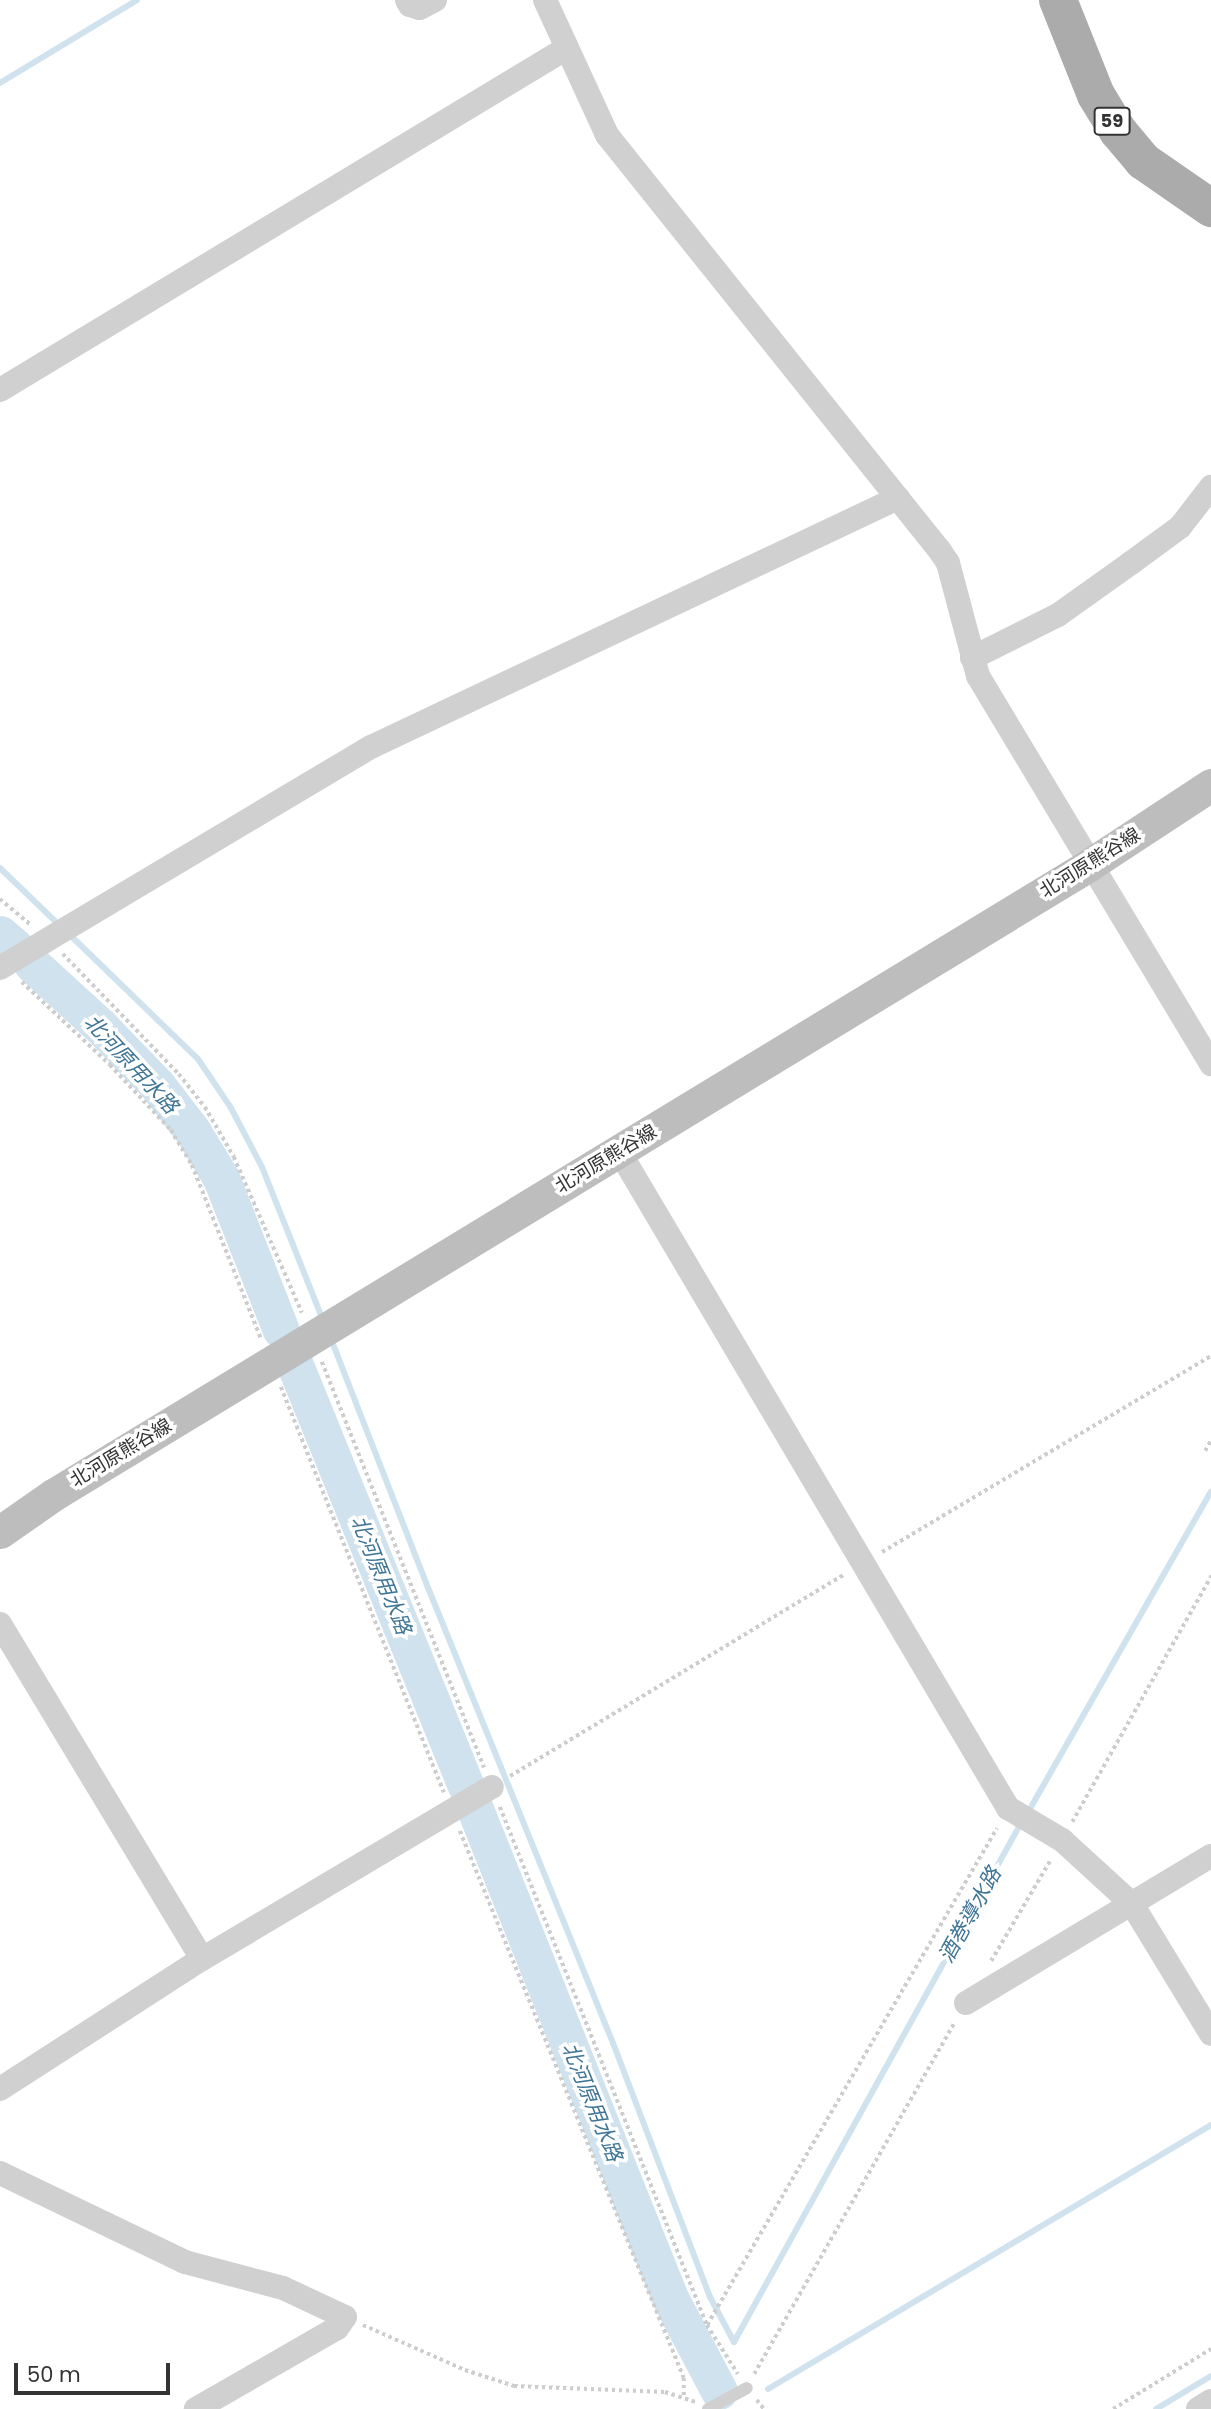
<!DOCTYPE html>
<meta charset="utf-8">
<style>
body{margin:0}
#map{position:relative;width:1211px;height:2409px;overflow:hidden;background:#fff;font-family:Poppins,"Noto Sans JP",sans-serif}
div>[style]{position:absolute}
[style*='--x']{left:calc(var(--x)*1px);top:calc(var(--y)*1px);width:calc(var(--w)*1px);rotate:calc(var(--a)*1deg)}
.stream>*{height:6px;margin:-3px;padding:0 3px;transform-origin:3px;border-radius:3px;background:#cfe2ee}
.river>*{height:37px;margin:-18.5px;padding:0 18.5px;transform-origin:18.5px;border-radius:18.5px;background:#cfe2ee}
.path>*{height:3.5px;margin-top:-1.75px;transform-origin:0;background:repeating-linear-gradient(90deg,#cdcdcd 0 3.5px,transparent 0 7px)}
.service>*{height:12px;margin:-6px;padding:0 6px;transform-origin:6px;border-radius:6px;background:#d0d0d0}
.minor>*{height:24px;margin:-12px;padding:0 12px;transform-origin:12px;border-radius:12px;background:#d0d0d0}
.secondary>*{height:33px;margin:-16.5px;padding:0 16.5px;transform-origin:16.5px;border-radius:16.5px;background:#bdbdbd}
.primary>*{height:38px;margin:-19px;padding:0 19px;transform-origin:19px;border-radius:19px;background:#ababab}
span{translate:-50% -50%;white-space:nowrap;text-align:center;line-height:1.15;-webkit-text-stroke:7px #fff;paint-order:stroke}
.shield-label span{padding:2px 5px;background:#fff;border:2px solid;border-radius:5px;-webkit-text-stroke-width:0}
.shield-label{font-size:18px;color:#333;font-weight:700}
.street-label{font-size:19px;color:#333}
.water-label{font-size:21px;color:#3f7597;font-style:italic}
.scale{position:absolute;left:14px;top:2363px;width:156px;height:32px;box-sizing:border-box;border:4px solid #333;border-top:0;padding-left:9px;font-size:21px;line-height:24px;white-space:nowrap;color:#333;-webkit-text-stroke:5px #fff;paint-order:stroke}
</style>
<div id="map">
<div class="stream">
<i style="--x:0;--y:83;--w:160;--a:-31.2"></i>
<i style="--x:0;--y:868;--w:82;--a:44"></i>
<i style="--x:70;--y:935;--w:178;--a:44.1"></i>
<i style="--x:198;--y:1059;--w:59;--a:56"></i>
<i style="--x:231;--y:1108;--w:67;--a:62.3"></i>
<i style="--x:262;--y:1167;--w:165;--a:68.3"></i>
<i style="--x:331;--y:1339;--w:269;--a:68.7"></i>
<i style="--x:429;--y:1590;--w:489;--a:67.9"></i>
<i style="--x:613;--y:2043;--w:272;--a:69.1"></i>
<i style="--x:710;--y:2297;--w:51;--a:61.9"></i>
<i style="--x:1027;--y:1814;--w:371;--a:-60.3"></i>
<i style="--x:734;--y:2342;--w:593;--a:-61.06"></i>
<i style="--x:768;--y:2389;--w:516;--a:-30.79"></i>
<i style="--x:1156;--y:2409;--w:64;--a:-31"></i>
</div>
<div class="river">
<i style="--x:0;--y:934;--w:21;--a:41"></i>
<i style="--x:32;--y:964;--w:92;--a:42.4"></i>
<i style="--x:100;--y:1026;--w:82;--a:46"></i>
<i style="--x:157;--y:1085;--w:59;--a:52.5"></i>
<i style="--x:193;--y:1132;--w:54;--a:58.7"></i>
<i style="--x:221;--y:1178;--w:163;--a:68.5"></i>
<i style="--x:295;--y:1365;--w:454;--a:67.9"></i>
<i style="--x:475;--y:1809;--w:526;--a:68.26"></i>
<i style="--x:670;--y:2298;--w:105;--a:62.2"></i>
</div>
<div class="path">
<i style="--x:0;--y:899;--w:40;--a:40"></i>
<i style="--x:63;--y:954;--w:167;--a:46"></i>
<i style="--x:179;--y:1074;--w:42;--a:51.8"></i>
<i style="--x:205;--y:1107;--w:58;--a:59.9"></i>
<i style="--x:234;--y:1157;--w:170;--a:66.4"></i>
<i style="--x:22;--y:982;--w:121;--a:43.3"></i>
<i style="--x:110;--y:1065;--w:89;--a:46.8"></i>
<i style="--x:171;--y:1130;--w:41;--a:59"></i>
<i style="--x:192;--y:1165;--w:186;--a:68.3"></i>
<i style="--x:322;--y:1362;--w:437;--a:68.2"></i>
<i style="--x:281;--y:1387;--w:437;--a:68.1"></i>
<i style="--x:1205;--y:1451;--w:13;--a:-61"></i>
<i style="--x:882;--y:1552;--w:383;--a:-30.8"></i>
<i style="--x:510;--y:1776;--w:391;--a:-31.1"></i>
<i style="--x:500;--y:1807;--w:558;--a:68.22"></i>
<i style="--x:707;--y:2325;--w:58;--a:57.7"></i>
<i style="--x:1072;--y:1822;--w:283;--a:-60.5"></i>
<i style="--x:460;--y:1831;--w:591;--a:67.73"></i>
<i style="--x:684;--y:2378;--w:18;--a:90"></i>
<i style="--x:991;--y:1961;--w:118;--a:-59.5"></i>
<i style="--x:363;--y:2325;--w:111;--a:23.8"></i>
<i style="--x:465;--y:2370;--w:52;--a:18.1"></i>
<i style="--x:514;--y:2386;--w:151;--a:2.3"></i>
<i style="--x:665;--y:2392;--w:32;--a:18"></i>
<i style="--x:707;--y:2325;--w:575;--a:-59.74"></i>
<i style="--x:754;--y:2374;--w:405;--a:-60.3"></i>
<i style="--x:757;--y:2400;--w:11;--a:52"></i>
<i style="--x:1113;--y:2409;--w:115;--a:-31.5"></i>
</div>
<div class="service">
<i style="--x:708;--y:2409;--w:44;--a:-28.3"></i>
</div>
<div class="minor">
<i style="--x:407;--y:0;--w:6;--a:59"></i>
<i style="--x:410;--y:5;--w:10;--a:17"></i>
<i style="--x:420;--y:8;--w:17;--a:-28"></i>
<i style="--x:545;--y:0;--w:149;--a:65.3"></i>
<i style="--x:607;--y:135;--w:533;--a:51.32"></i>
<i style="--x:940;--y:551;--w:14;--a:56"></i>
<i style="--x:948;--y:563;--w:117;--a:75.1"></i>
<i style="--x:978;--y:676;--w:453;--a:59"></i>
<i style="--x:0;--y:390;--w:662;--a:-31.1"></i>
<i style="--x:972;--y:658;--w:96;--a:-26.6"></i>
<i style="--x:1058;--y:615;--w:90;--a:-35.5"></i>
<i style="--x:1131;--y:563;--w:61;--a:-36.3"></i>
<i style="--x:1180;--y:527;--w:51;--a:-52.2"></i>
<i style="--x:0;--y:968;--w:432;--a:-30.8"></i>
<i style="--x:371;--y:747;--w:583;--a:-25.29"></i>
<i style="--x:619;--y:1151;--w:764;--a:59.37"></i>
<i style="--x:1008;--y:1808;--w:63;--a:30.7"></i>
<i style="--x:1062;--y:1840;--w:95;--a:42.4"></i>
<i style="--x:1132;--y:1904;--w:152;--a:58.7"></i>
<i style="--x:0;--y:1624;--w:391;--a:58.9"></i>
<i style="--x:966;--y:2003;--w:286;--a:-31"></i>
<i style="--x:0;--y:2089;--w:240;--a:-32.8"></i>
<i style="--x:202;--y:1959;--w:337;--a:-30.7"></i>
<i style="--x:0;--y:2173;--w:205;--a:25.7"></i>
<i style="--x:185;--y:2262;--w:101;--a:14.9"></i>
<i style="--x:283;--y:2288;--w:68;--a:25.1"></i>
<i style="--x:345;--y:2317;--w:14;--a:126"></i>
<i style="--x:337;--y:2328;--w:163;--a:150.1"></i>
<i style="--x:1198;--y:2409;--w:15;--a:-32"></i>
</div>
<div class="secondary">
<i style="--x:0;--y:1532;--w:65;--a:-34.9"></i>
<i style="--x:53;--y:1495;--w:1213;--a:-31.3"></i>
<i style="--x:1089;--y:865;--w:146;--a:-33.3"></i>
</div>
<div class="primary">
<i style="--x:1058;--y:0;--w:102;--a:68.2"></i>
<i style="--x:1096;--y:95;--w:42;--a:58.6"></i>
<i style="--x:1118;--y:131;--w:39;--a:50"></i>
<i style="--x:1143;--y:161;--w:83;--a:34.7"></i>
</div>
<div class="shield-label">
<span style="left:1112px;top:121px">59</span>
</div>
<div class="street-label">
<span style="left:1090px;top:863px;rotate:-32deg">北河原熊谷線</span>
<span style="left:606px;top:1159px;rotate:-31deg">北河原熊谷線</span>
<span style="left:121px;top:1453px;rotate:-31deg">北河原熊谷線</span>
</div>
<div class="water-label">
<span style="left:131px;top:1064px;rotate:47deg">北河原用水路</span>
<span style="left:381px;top:1575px;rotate:68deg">北河原用水路</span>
<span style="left:970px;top:1915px;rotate:-61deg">酒巻導水路</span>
<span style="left:592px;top:2102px;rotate:68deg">北河原用水路</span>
</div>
<div class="scale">50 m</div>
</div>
